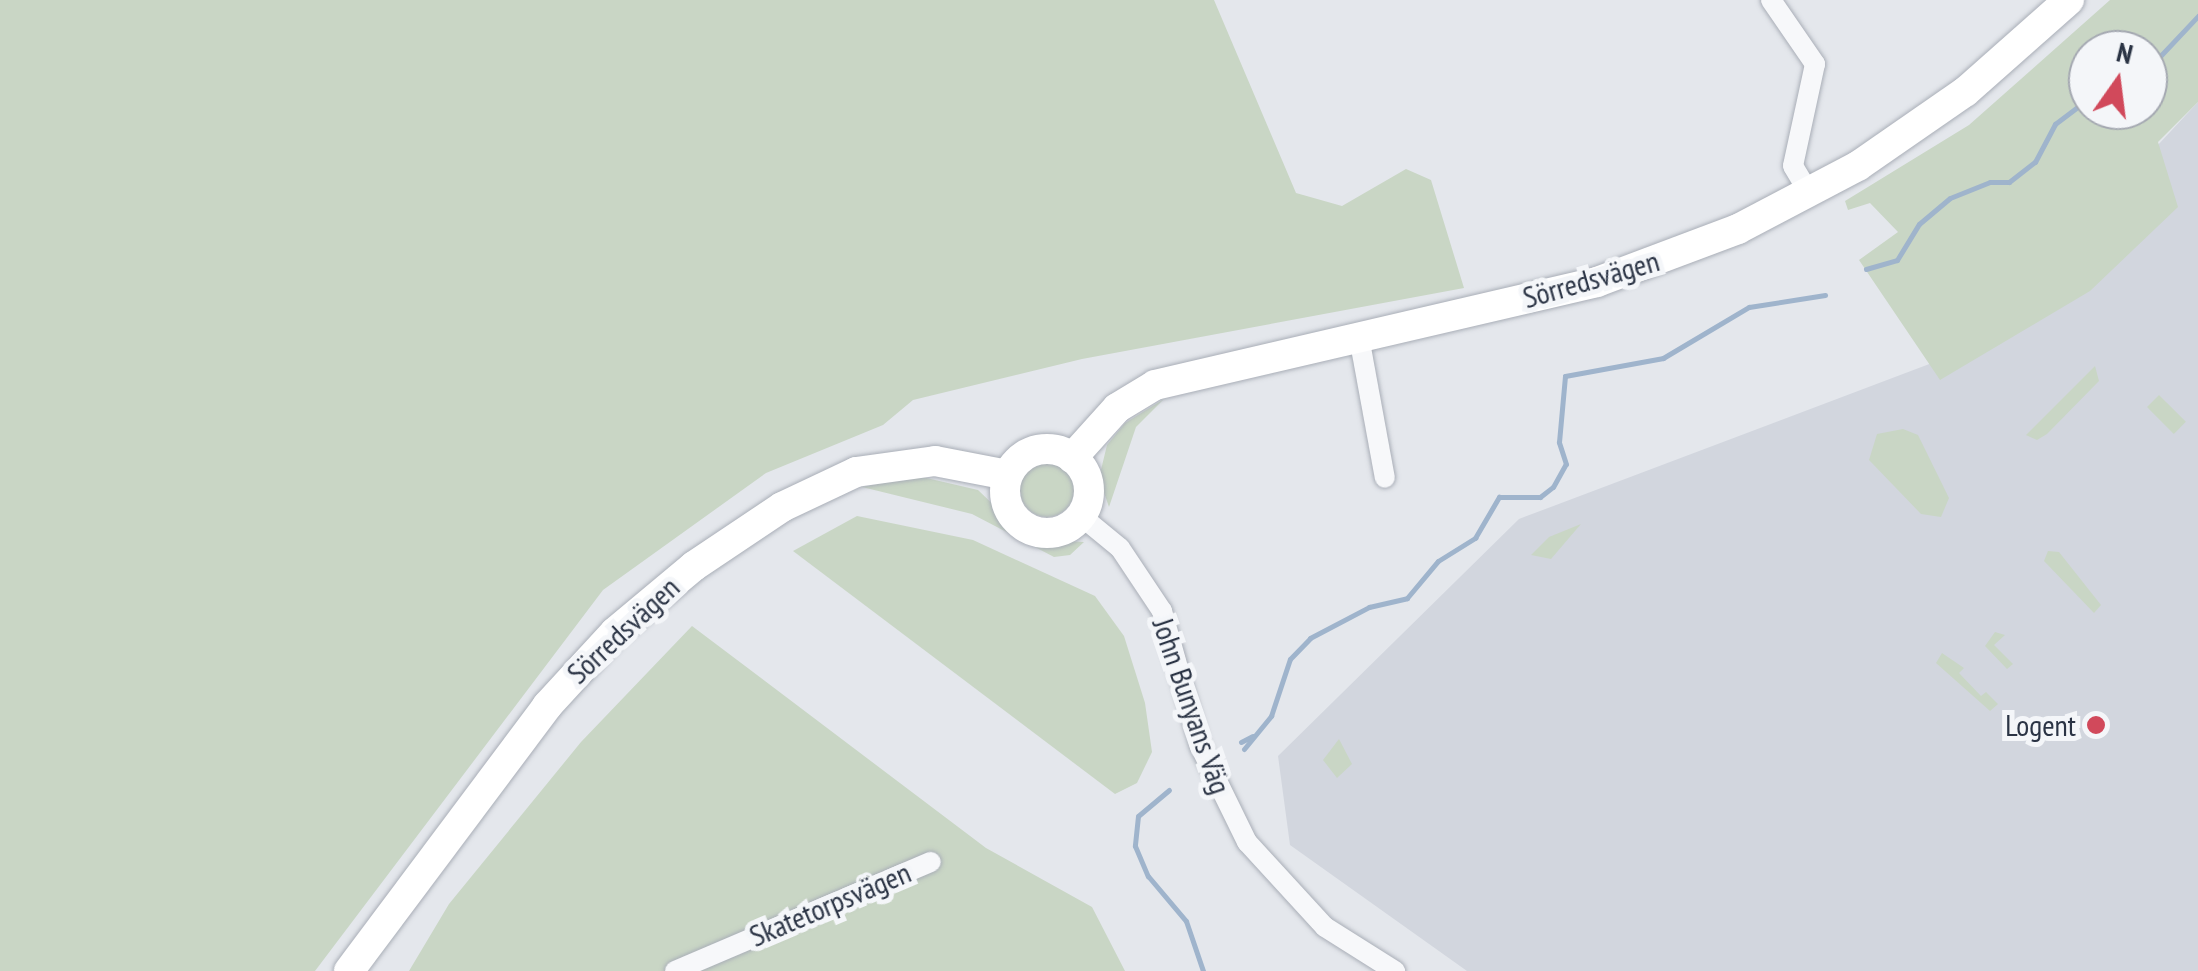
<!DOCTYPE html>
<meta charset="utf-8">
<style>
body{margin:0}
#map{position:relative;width:2198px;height:971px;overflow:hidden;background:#e4e7ec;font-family:"PT Sans Narrow",sans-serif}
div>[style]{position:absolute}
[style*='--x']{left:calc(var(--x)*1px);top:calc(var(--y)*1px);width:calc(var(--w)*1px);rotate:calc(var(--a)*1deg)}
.built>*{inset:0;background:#d2d6de}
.green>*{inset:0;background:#c9d6c5;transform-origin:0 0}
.round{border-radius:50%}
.stream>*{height:5px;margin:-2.5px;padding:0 2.5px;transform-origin:2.5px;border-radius:2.5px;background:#9fb4cc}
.roads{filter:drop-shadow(0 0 2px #a9aeb7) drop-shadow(0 0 2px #a9aeb7)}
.street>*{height:20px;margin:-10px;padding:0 10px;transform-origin:10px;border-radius:10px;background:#f7f8fa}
.secondary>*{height:30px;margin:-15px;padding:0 15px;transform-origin:15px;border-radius:15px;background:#fff}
.secondary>.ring{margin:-15px;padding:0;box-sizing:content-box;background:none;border:30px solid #fff;border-radius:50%}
.dots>*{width:28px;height:28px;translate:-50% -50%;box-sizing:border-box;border:5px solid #f4f6f9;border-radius:50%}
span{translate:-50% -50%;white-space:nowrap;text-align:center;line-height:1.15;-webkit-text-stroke:10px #f4f6f9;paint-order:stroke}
.street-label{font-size:30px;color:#2b3445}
.poi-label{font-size:30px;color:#2b3445}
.right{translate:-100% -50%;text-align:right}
.north{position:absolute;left:2068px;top:30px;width:100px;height:100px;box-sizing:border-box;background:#f4f6f9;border:2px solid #a4a8b1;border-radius:50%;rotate:14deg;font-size:28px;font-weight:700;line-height:40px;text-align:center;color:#2b3445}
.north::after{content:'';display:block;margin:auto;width:35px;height:45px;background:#d1495b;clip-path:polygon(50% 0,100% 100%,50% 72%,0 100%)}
</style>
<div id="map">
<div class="built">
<i style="clip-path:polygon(2198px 102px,2198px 971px,1467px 971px,1290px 845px,1278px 756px,1519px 519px,1932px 363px,1940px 379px)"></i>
</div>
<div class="green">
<i style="clip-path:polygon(0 0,1214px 0,1296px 193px,1342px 206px,1406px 169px,1431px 180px,1464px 288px,1082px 359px,913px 400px,883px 425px,766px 473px,603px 590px,315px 971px,0 971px)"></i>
<i style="clip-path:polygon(evenodd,2110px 0,2198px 0,2198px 102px,2158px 142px,2178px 207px,2090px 291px,1940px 380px,1859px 260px,1898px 232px,1870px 203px,1848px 210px,1845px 201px,1969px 125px,2110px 0,2088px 50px,2148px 50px,2148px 110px,2088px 110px,2088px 50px)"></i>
<i style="clip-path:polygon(2095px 366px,2099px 381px,2047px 434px,2037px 440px,2026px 435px)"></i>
<i style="left:2159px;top:395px;width:38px;height:17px;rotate:45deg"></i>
<i style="clip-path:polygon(1164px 399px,1136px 427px,1109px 507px,1099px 478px,1107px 445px,1125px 423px)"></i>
<i style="clip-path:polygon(1903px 429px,1918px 435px,1949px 498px,1941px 517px,1921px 514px,1869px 460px,1877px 434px)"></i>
<i class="round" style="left:1020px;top:463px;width:54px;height:54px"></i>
<i style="clip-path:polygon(918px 476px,978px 490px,1029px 539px,1084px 542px,1070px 555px,1054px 557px,972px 514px,862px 487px)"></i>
<i style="clip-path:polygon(857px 516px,973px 540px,1095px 596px,1124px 636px,1145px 703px,1152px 752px,1137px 783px,1115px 794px,793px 551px)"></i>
<i style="clip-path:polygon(1581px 524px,1551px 559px,1531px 555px,1549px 537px)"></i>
<i style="clip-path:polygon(2048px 551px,2059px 552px,2101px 605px,2094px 613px,2044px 561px)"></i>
<i style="clip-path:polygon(692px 626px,986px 848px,1092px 907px,1125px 971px,409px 971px,449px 904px,581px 742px)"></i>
<i style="clip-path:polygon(1995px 632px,2005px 635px,1994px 645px,2013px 664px,2007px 669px,1985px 646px)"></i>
<i style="clip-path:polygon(1942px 653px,1964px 668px,1959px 673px,1981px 696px,1986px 692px,1998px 704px,1990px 711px,1936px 663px)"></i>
<i style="clip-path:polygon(1339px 739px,1352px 764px,1337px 778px,1323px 760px)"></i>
</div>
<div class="stream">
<i style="--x:2148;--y:69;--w:73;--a:-46.7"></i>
<i style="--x:1866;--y:269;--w:32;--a:-16"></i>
<i style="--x:1897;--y:260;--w:42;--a:-58.6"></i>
<i style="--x:1919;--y:224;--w:40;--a:-40"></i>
<i style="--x:1950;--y:198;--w:43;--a:-21.8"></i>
<i style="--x:1990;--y:182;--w:19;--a:0"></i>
<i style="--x:2009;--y:182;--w:33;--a:-38"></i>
<i style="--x:2035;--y:162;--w:43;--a:-62.2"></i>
<i style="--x:2055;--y:124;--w:41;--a:-37.1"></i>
<i style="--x:1241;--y:742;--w:13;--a:-27"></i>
<i style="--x:1244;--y:749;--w:43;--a:-50.7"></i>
<i style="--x:1271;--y:716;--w:60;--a:-71.6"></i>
<i style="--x:1290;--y:659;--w:29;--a:-46"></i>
<i style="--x:1310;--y:638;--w:67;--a:-27.7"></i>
<i style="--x:1369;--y:607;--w:39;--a:-13"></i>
<i style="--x:1407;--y:598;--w:48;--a:-50"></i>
<i style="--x:1438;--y:561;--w:44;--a:-31.9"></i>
<i style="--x:1475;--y:538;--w:48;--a:-59.7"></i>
<i style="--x:1499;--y:497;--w:41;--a:0"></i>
<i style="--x:1540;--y:497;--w:16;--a:-38"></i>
<i style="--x:1553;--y:487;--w:26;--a:-61"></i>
<i style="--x:1566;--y:464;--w:23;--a:-108"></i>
<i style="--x:1559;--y:442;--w:66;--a:-84.8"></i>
<i style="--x:1565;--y:376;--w:100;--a:-10.4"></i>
<i style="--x:1663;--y:358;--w:100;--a:-30.7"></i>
<i style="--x:1749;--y:307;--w:77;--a:-9"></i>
<i style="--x:1169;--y:790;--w:40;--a:140"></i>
<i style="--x:1138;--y:816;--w:30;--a:96"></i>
<i style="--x:1135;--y:846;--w:33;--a:67"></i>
<i style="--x:1148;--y:876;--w:59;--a:49.8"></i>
<i style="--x:1186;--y:921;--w:53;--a:71.2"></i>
</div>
<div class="roads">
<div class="street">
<i style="--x:1771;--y:0;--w:78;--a:55.5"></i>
<i style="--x:1815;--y:64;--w:104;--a:102.2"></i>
<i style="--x:1793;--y:166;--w:33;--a:59"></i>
<i style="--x:1359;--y:337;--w:143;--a:79.6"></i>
<i style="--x:1081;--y:516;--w:50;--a:39.4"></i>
<i style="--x:1120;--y:548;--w:76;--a:56.3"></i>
<i style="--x:1162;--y:611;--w:140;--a:74.3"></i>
<i style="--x:1200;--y:746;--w:107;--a:63.9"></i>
<i style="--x:1247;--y:842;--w:115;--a:47.5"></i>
<i style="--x:1325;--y:927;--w:83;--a:32.2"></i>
<i style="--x:675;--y:971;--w:278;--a:-23.1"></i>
</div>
<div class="secondary">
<i class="ring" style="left:1005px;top:449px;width:54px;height:54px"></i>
<i style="--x:1072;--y:458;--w:67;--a:-48"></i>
<i style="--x:1117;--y:408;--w:44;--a:-31.2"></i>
<i style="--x:1155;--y:385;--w:454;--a:-13.1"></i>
<i style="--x:1597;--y:282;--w:151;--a:-20.6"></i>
<i style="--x:1738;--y:229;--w:136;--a:-27.7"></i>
<i style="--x:1858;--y:166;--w:130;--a:-34.7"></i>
<i style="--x:1965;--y:92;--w:139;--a:-41.5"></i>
<i style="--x:349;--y:971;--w:331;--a:-53.2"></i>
<i style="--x:547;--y:706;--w:100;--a:-47.4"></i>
<i style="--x:615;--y:632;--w:103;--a:-39.9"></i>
<i style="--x:694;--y:566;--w:106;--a:-33.8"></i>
<i style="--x:782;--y:507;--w:82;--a:-25.3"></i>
<i style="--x:856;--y:472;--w:80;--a:-7.9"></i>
<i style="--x:935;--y:461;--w:74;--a:10.9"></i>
</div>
</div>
<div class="dots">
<i style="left:2096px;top:725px;background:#d1495b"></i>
</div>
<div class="street-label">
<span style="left:1591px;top:279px;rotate:-16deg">Sörredsvägen</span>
<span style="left:623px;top:630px;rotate:-43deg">Sörredsvägen</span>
<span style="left:1192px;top:706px;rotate:71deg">John Bunyans Väg</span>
<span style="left:830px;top:904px;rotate:-23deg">Skatetorpsvägen</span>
</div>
<div class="poi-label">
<span class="right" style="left:2076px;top:725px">Logent</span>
</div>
<div class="north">N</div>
</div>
